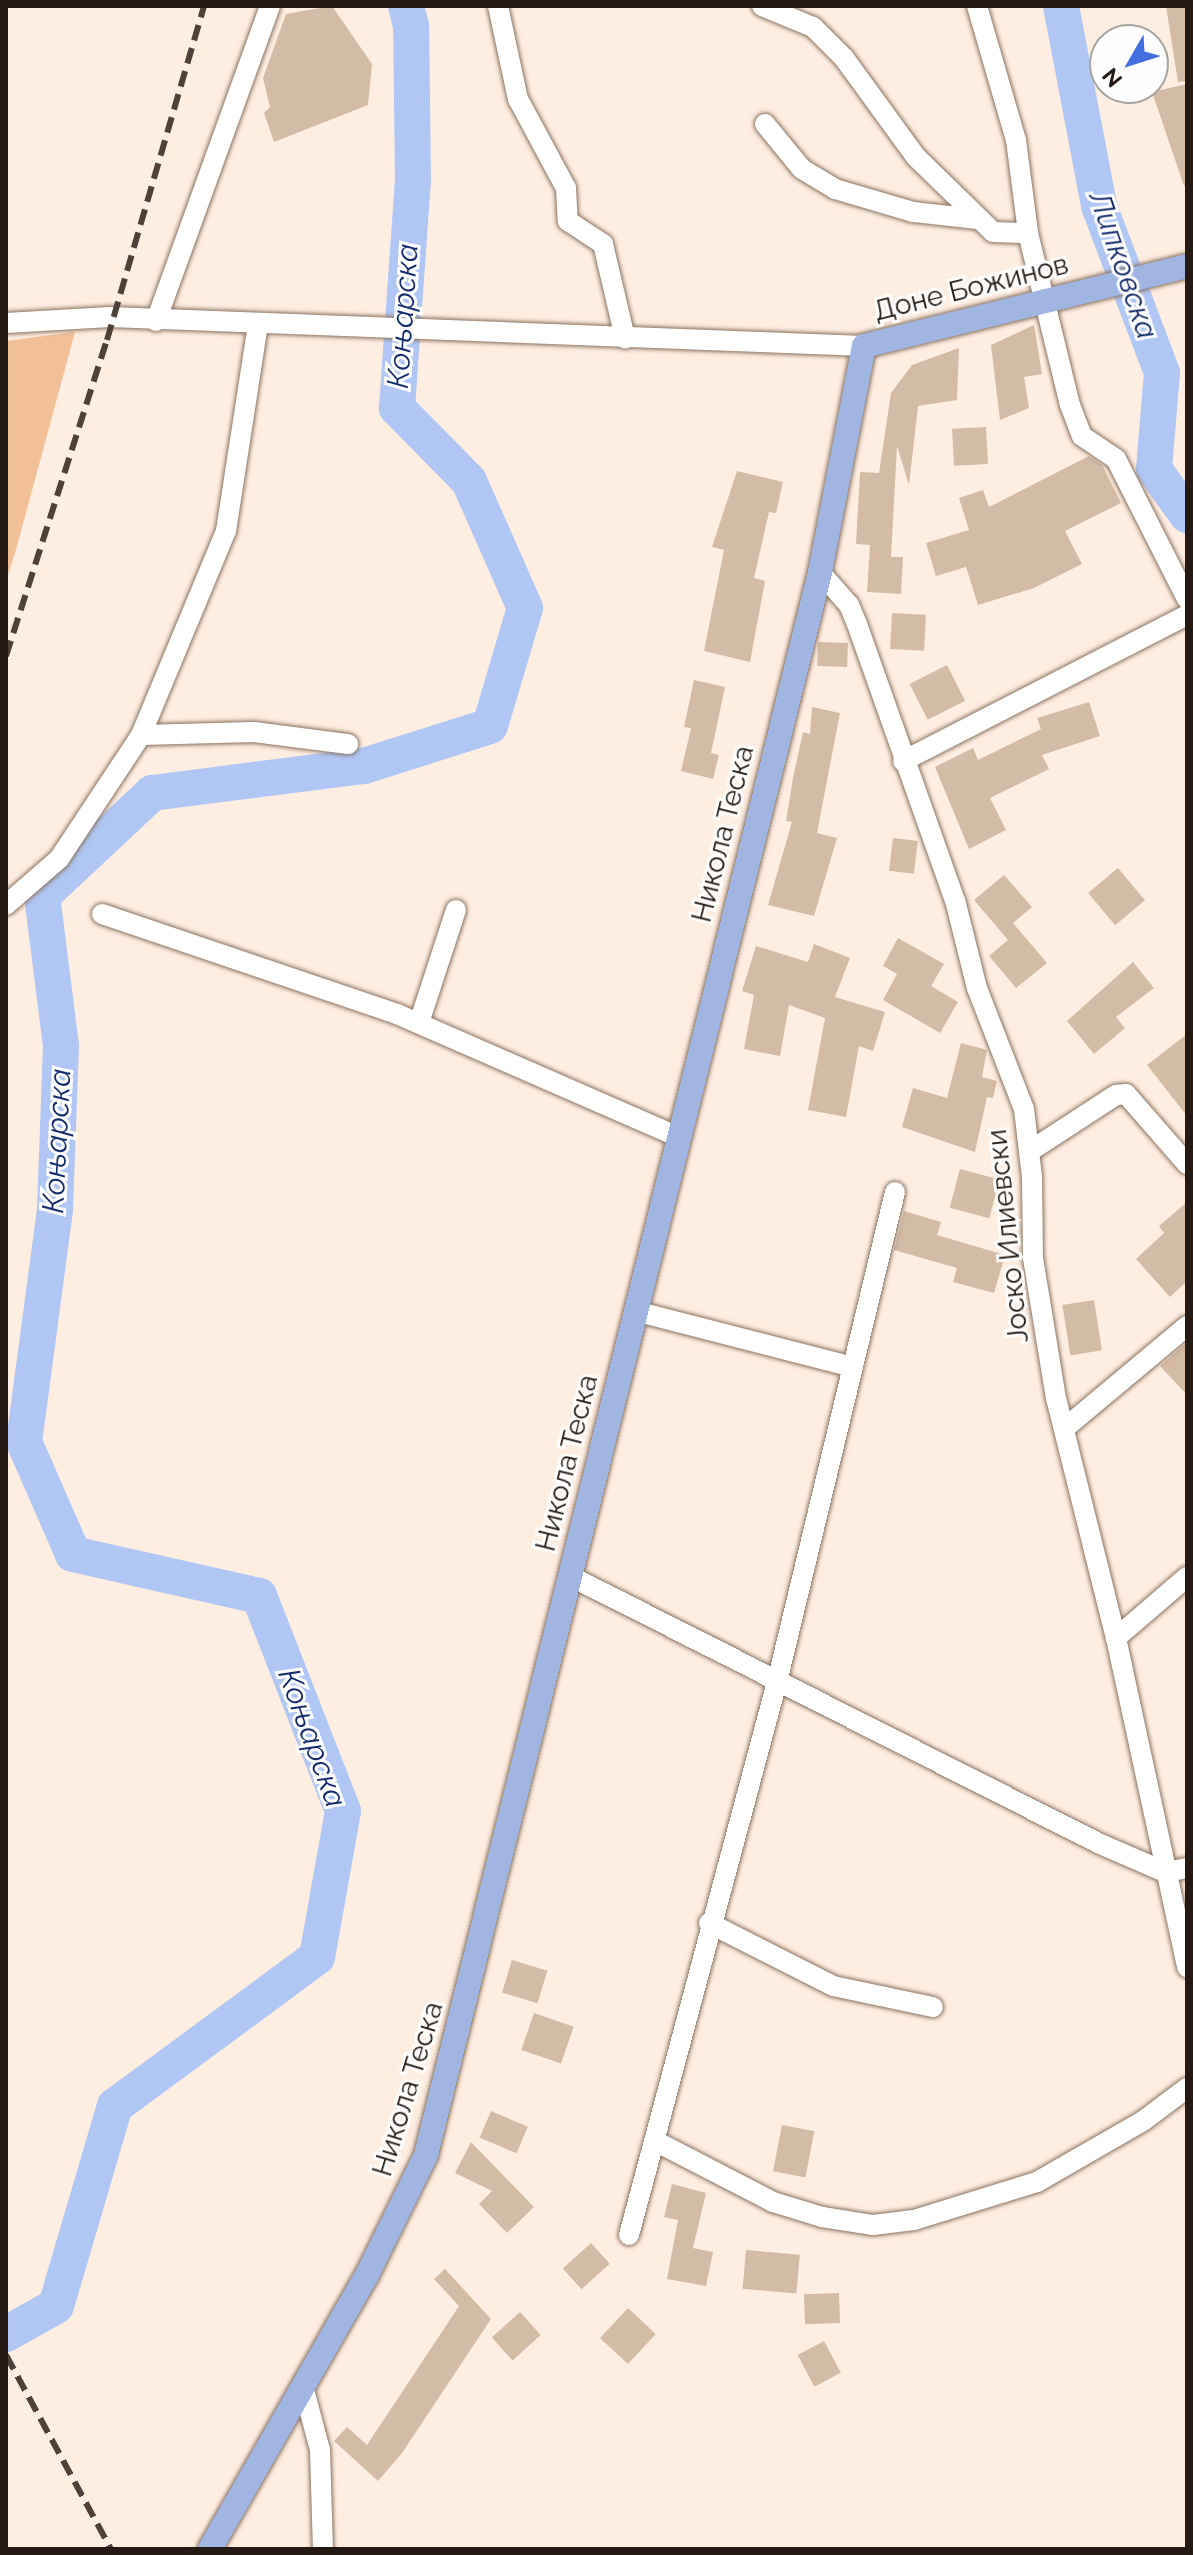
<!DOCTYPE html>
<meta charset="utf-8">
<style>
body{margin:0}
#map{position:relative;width:1193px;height:2555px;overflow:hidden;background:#feeee1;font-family:Raleway,sans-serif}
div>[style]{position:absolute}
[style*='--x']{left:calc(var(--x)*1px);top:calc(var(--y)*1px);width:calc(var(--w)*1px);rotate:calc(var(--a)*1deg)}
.green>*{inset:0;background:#f2c097}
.river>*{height:36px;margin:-18px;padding:0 18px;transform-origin:18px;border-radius:18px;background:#b0c6f5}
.building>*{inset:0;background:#d4bba6;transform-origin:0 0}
.roads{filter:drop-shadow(0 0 2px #8a7361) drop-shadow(0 0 2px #8a7361)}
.minor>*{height:20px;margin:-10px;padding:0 10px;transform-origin:10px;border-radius:10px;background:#fff}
.major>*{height:24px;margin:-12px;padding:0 12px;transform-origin:12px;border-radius:12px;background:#a1b5e3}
.rail>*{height:6px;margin-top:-3px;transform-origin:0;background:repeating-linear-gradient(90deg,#4d4239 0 16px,transparent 0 24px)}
span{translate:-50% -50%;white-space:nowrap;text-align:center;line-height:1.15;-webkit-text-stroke:6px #fefefe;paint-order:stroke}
.street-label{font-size:28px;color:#241a13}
.water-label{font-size:30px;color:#142b6d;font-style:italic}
.frame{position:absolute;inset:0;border:8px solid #241a13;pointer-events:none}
.north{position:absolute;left:1089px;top:24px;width:80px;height:80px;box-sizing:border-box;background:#fefefe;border:2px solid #a7a3a0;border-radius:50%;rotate:231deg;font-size:22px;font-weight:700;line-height:32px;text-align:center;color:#241a13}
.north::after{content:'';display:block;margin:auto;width:28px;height:36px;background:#436ee0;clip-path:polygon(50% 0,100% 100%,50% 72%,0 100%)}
</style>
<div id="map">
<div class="green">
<i style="clip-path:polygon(75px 332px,17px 546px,6px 582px,6px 341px)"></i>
</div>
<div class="river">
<i style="--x:1061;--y:6;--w:204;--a:79.2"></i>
<i style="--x:1099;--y:206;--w:178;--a:69.3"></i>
<i style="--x:1162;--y:373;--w:96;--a:94.8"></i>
<i style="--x:1154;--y:469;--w:57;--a:54.3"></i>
<i style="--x:6;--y:2334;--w:57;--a:-29.2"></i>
<i style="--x:56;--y:2306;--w:209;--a:-73.6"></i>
<i style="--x:115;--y:2106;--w:251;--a:-36.4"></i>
<i style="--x:317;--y:1957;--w:148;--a:-79.9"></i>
<i style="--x:343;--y:1811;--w:231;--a:-111.3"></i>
<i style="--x:259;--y:1596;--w:191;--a:-167.3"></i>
<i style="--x:73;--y:1554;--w:122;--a:-113.6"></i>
<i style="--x:24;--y:1442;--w:235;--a:-82.4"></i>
<i style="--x:55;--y:1209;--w:163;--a:-87.9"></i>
<i style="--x:61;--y:1046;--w:151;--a:-97.2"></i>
<i style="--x:42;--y:896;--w:151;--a:-43.1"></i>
<i style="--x:152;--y:793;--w:214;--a:-7.3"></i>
<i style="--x:364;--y:766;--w:132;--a:-17.6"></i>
<i style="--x:490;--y:726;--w:123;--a:-73.5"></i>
<i style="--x:525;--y:608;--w:139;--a:-113.8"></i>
<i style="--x:469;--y:481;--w:103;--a:-134.6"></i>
<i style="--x:397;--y:408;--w:228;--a:-86"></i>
<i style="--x:413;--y:181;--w:155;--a:-90.7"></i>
<i style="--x:411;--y:26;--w:21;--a:-104"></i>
</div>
<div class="building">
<i style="clip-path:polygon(332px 6px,372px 64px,368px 105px,274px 142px,264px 113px,270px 107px,263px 78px,286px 14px)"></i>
<i style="clip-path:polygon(1166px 6px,1187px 6px,1187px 81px,1178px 82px)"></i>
<i style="clip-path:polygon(1187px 84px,1187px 186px,1184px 186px,1152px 92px)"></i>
<i style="clip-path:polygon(1034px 325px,1042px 374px,1024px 377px,1029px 408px,1000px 420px,991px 345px)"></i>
<i style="clip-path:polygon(959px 348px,957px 400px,918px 406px,909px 485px,897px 446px,891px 557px,903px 557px,901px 594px,867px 592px,870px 545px,856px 544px,860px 472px,879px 473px,891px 393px,912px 365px)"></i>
<i style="left:986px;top:427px;width:37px;height:34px;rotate:87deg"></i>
<i style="clip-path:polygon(1089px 456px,1102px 465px,1121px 503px,1065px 531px,1082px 564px,1034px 588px,978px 605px,966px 567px,936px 576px,926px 543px,969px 530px,959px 498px,983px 490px,989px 507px)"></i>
<i style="clip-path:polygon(737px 471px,783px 482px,776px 513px,769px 512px,754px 578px,765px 581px,750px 662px,704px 651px,724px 550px,712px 547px)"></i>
<i style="left:892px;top:613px;width:34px;height:36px;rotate:3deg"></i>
<i style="left:818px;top:642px;width:30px;height:24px;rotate:2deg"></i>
<i style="left:947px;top:665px;width:40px;height:42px;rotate:63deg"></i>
<i style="clip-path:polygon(694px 680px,725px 687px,711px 753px,719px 755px,713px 779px,681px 771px,691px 728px,684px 727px)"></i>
<i style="clip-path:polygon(1089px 702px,1100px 736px,1042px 755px,1049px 769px,990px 798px,1006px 830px,969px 849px,935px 767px,973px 748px,978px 760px,1041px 729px,1037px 718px)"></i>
<i style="clip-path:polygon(812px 707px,840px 713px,817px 833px,837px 838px,814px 916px,768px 905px,792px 822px,786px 821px,793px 778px,803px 732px,810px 734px)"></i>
<i style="left:893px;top:838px;width:25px;height:33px;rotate:7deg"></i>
<i style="left:1118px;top:868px;width:42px;height:39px;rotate:50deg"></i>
<i style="clip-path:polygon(1004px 875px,1032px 907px,1013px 923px,1047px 963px,1016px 988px,989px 956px,1008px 940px,974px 900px)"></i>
<i style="clip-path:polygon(898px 938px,944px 964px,931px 986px,958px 1002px,940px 1033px,883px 1000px,897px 974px,883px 966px)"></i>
<i style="clip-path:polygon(814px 944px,850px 958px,835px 997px,885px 1012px,873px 1051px,859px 1046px,846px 1117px,808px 1110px,825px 1018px,789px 1005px,780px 1056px,744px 1049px,754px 995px,742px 991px,756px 946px,808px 962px)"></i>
<i style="clip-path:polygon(1133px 962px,1154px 988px,1116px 1017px,1125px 1028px,1094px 1054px,1067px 1021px)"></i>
<i style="clip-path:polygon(1187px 1034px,1187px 1116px,1147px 1065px)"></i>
<i style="clip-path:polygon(961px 1043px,987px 1050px,982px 1077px,997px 1081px,993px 1098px,987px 1097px,975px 1152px,902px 1127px,913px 1088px,947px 1098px)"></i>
<i style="left:960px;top:1169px;width:41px;height:40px;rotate:15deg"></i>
<i style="clip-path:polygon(1187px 1202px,1187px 1281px,1170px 1297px,1136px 1259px,1164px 1233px,1159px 1226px)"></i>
<i style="clip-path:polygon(904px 1211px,941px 1222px,937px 1235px,1005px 1255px,994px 1293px,953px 1282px,957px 1268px,894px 1250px)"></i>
<i style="left:1094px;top:1300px;width:51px;height:32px;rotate:81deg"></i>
<i style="clip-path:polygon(1185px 1344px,1187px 1346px,1187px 1395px,1160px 1366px)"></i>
<i style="left:512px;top:1960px;width:37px;height:34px;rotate:17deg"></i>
<i style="left:534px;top:2013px;width:42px;height:39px;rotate:19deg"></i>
<i style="left:491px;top:2111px;width:40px;height:29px;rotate:23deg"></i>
<i style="left:782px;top:2125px;width:33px;height:47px;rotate:11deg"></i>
<i style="clip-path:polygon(471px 2142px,534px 2207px,507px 2233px,479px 2204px,492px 2191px,455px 2173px)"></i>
<i style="clip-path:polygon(672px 2184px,706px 2193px,693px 2248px,713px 2252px,706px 2286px,667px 2279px,678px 2220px,664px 2217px)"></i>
<i style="left:591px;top:2243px;width:28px;height:38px;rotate:48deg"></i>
<i style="left:746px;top:2250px;width:54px;height:39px;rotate:5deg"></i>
<i style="clip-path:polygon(445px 2269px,491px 2319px,402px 2453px,378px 2481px,334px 2441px,347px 2427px,367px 2445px,459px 2306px,434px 2279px)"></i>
<i style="left:839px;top:2293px;width:30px;height:35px;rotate:88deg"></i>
<i style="left:628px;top:2308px;width:38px;height:41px;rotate:43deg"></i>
<i style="left:520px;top:2312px;width:31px;height:38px;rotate:48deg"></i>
<i style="left:824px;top:2341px;width:36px;height:30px;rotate:62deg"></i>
</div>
<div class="roads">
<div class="minor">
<i style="--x:498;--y:6;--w:95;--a:77.9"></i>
<i style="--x:518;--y:99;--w:101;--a:61.7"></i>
<i style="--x:566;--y:188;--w:33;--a:87"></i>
<i style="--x:568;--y:221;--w:42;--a:33.3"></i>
<i style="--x:603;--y:244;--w:97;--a:76.8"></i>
<i style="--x:762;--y:6;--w:55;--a:22.4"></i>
<i style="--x:813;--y:27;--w:44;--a:45"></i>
<i style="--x:844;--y:58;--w:122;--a:54"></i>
<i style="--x:916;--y:157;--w:107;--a:44.2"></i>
<i style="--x:993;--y:232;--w:35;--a:2"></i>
<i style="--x:977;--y:6;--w:140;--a:73.8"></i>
<i style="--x:1016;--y:140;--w:94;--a:82.6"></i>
<i style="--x:1028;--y:233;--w:177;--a:76.3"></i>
<i style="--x:1070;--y:405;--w:33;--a:69"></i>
<i style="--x:1082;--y:436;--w:41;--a:34.1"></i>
<i style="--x:1116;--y:459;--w:157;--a:63.1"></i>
<i style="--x:765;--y:124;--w:58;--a:50.6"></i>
<i style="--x:802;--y:169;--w:39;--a:31"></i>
<i style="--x:835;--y:189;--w:81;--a:16.4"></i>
<i style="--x:913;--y:212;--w:64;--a:6.2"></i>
<i style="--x:156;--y:321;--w:335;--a:-70.1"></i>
<i style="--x:6;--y:323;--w:104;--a:-3.3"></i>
<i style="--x:110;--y:317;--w:755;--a:2.2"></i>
<i style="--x:820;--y:572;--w:44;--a:48.7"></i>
<i style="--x:849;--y:605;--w:21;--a:67"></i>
<i style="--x:857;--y:624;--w:293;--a:70.5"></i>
<i style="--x:955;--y:900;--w:91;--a:76"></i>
<i style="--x:977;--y:988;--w:130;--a:68.8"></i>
<i style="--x:1024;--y:1109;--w:68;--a:83.3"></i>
<i style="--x:1032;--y:1177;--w:81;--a:89.3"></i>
<i style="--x:1033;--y:1258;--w:142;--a:80.7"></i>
<i style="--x:1056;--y:1398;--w:247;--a:76"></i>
<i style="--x:1116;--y:1638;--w:337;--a:77.8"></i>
<i style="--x:141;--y:735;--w:113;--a:-1.5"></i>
<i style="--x:254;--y:732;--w:95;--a:7.3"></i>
<i style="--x:903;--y:761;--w:319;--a:-27.2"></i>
<i style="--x:6;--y:905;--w:70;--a:-41"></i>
<i style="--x:59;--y:859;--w:149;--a:-56.5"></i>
<i style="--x:141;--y:735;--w:221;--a:-67.4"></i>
<i style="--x:226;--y:531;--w:208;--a:-81.2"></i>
<i style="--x:102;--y:914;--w:311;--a:18.7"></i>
<i style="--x:397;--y:1014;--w:307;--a:23.6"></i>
<i style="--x:419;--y:1023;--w:119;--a:-71.9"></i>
<i style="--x:1030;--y:1151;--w:103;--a:-33.1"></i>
<i style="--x:1116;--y:1095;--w:10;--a:-6"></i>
<i style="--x:1126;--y:1094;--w:93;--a:48.9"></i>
<i style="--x:635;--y:1311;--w:221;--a:14.4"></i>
<i style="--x:1065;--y:1428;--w:159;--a:-39.9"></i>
<i style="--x:570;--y:1576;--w:592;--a:26.82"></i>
<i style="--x:1098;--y:1843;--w:73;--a:23.4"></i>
<i style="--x:1165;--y:1872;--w:22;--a:-10"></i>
<i style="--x:1116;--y:1638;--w:94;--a:-40.7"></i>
<i style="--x:709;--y:1923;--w:139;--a:26.9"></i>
<i style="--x:833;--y:1986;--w:102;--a:11.9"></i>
<i style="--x:657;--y:2142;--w:131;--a:27.3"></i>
<i style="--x:773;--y:2202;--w:51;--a:17"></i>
<i style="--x:822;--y:2217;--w:52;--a:8.9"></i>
<i style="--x:873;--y:2225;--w:41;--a:-7"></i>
<i style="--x:914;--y:2220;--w:129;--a:-17.2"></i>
<i style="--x:1037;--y:2182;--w:122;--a:-29.9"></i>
<i style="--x:1143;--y:2121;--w:55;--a:-36.9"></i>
<i style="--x:629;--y:2235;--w:572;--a:-75.02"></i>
<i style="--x:777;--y:1682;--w:504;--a:-76.46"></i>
<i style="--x:303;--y:2386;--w:66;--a:75.1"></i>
<i style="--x:320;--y:2450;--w:99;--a:88.3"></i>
</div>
<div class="major">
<i style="--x:210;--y:2549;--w:316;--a:-60.2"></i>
<i style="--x:367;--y:2275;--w:134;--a:-63.8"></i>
<i style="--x:426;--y:2155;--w:1631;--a:-76.02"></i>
<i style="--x:820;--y:572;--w:230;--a:-79"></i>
<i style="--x:864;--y:346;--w:333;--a:-13.9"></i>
</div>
</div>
<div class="rail">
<i style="--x:6;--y:656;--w:332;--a:-72.3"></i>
<i style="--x:107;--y:340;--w:348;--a:-73.8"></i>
<i style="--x:6;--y:2355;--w:221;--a:61.6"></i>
</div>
<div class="street-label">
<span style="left:971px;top:288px;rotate:-14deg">Доне Божинов</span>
<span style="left:723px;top:834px;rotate:-76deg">Никола Теска</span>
<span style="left:1008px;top:1236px;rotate:-96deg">Јоско Илиевски</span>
<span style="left:567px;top:1463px;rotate:-76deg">Никола Теска</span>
<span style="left:408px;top:2089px;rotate:-73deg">Никола Теска</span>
</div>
<div class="water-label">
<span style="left:1123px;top:265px;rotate:71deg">Липковска</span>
<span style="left:403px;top:316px;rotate:-86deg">Коњарска</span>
<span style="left:57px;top:1141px;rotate:-87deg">Коњарска</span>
<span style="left:312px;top:1738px;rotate:70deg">Коњарска</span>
</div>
<div class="frame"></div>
<div class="north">N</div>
</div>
